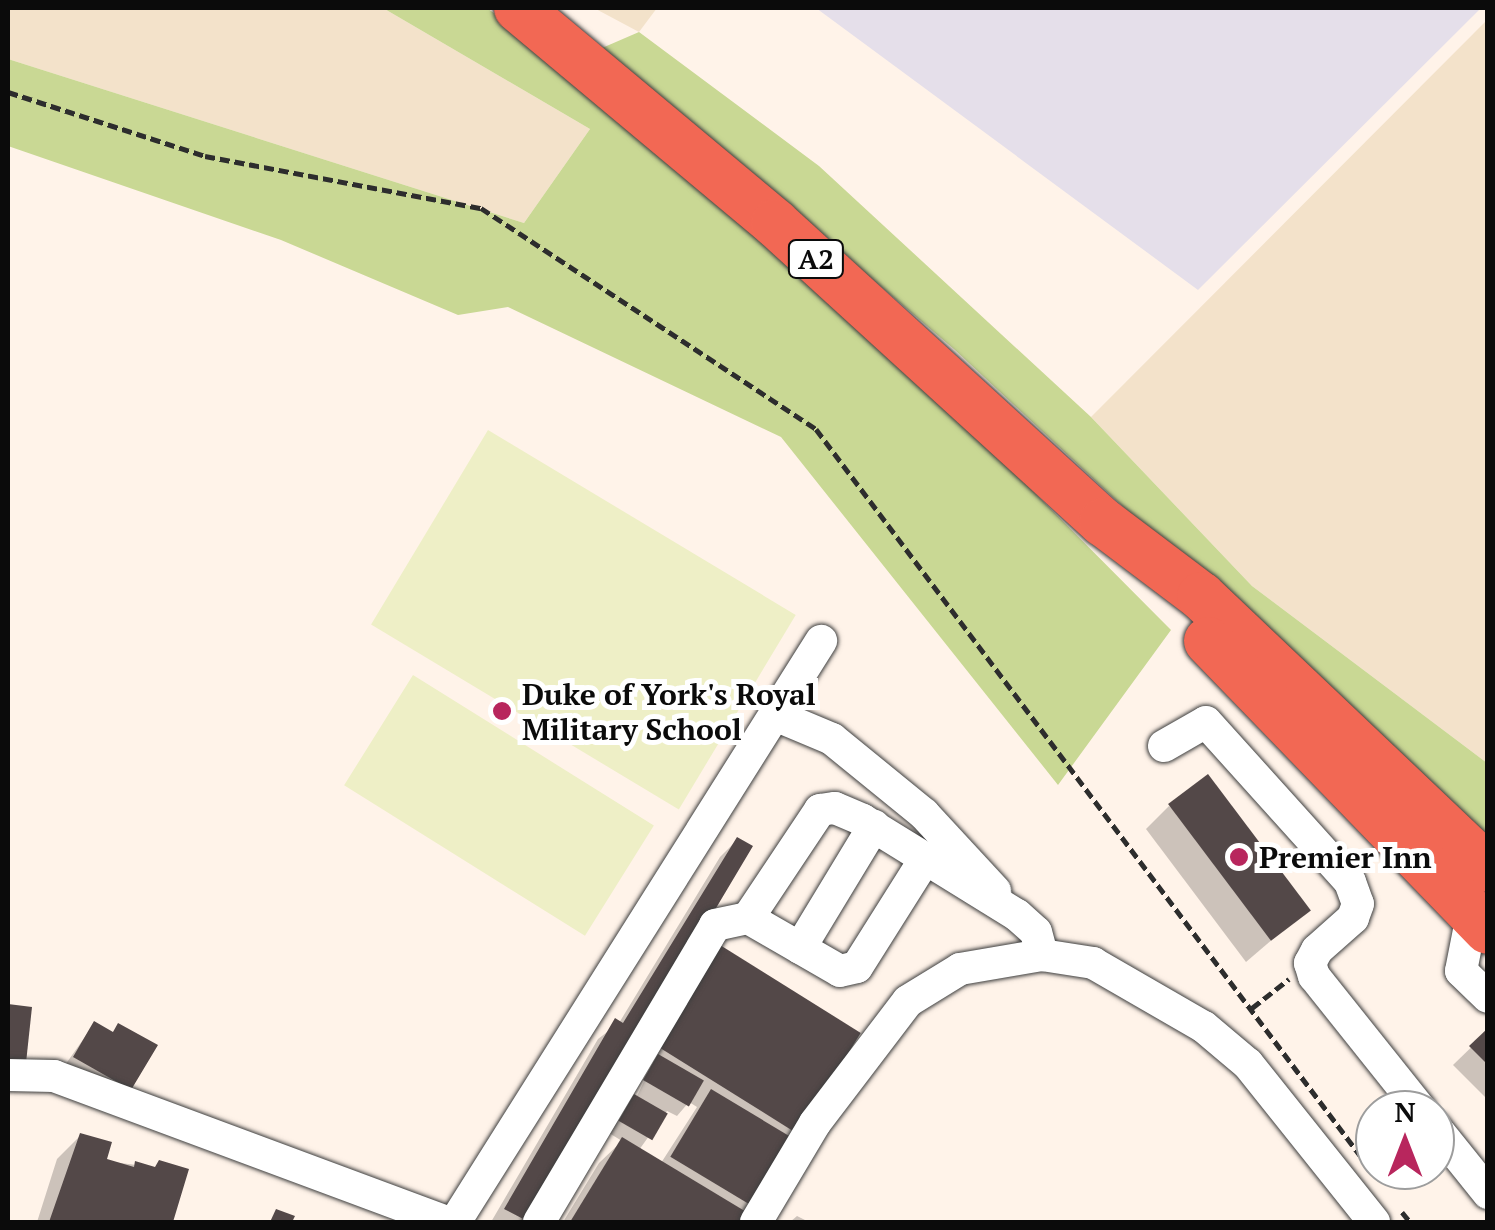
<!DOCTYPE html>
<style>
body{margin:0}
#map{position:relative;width:1495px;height:1230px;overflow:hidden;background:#fff3e9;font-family:"PT Serif",serif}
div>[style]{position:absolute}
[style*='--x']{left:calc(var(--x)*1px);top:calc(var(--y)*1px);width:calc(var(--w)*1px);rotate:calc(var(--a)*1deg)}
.industrial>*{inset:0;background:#e5dfea}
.farmland>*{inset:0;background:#f3e2ca}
.forest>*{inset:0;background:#c9d894}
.pitch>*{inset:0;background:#eeefc6;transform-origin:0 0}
.shadow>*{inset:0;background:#0003}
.building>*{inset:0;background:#534848;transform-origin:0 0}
.path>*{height:5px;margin-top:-2.5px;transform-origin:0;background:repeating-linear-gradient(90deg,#2d2d2d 0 10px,transparent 0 15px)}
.roads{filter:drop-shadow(0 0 2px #3e3e3e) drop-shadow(0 0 2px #3e3e3e)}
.minor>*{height:32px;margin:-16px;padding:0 16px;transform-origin:16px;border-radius:16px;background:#fff}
.highway>*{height:48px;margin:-24px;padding:0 24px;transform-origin:24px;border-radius:24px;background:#f26854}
.dots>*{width:28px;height:28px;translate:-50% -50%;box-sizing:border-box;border:5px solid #fff;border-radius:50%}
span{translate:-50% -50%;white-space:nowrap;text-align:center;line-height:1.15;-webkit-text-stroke:10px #fff;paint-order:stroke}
.shield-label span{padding:2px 8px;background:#fff;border:2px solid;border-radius:8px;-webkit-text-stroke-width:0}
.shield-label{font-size:28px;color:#0b0b0b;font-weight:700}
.poi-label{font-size:30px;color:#0b0b0b;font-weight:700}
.left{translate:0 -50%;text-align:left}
.frame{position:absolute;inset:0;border:10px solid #0b0b0b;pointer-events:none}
.north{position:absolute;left:1355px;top:1090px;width:100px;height:100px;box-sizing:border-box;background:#fff;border:2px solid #9d9d9d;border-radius:50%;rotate:0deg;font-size:28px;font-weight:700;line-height:40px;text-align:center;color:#0b0b0b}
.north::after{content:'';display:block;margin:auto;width:35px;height:45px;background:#b8265d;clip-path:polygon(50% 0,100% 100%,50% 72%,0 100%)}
</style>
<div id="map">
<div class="industrial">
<i style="clip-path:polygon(816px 8px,1481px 8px,1198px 290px)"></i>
</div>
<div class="farmland">
<i style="clip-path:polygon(8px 8px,383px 8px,590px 129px,524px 223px,8px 59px)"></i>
<i style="clip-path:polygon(594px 8px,657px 8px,639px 32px)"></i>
<i style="clip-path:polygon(1487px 20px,1487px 763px,1252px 586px,1091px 417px)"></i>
</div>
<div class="forest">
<i style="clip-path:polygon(383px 8px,487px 8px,601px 92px,840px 297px,1171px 630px,1058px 785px,781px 437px,508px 307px,458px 315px,281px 240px,8px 146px,8px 59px,524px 223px,590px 129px)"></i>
<i style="clip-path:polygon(639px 32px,819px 166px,1091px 417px,1252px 586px,1487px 763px,1487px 846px,955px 350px,602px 48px)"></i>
</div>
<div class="pitch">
<i style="left:488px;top:430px;width:359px;height:227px;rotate:31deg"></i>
<i style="left:413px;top:675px;width:284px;height:130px;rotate:32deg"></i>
</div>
<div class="shadow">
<i style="clip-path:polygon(1169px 806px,1307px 910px,1246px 962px,1146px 829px)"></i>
<i style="clip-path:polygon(737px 840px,526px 1222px,491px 1222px,598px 1039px,619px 1023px,720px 857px)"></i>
<i style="clip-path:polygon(evenodd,697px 971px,857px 1032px,746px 1222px,563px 1222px,599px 1163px,622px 1141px,609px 1133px,638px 1094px,697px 971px,689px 1102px,697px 1107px,661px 1163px,639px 1150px,667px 1111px,677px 1116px,689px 1102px)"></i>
<i style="clip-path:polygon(94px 1024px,111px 1034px,119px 1026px,154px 1046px,112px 1106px,58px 1075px)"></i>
<i style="clip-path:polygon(1488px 1031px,1488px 1100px,1453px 1065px)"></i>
<i style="clip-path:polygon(81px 1135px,104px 1161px,186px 1171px,171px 1222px,37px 1222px,57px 1159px)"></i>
<i style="clip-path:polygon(797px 1216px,809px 1222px,790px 1222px)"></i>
</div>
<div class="building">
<i style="left:1208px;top:774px;width:171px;height:50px;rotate:53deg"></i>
<i style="clip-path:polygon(737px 837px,753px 846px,529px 1222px,504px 1209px,615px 1018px,623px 1023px)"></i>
<i style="left:720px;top:945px;width:166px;height:119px;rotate:32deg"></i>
<i style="clip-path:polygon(8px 1004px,32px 1007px,26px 1063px,8px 1061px)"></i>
<i style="clip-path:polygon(94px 1021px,113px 1032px,118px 1023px,158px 1045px,131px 1090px,73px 1057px)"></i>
<i style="clip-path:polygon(1488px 1028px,1488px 1065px,1469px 1046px)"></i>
<i style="left:658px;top:1054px;width:53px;height:30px;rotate:30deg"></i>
<i style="left:711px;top:1089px;width:99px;height:79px;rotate:31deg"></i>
<i style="left:634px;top:1094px;width:39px;height:31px;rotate:30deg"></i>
<i style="clip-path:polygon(80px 1133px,112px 1142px,107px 1159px,134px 1167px,135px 1161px,155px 1167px,159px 1160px,189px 1169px,173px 1222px,49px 1222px)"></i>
<i style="clip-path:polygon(622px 1137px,753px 1216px,749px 1222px,570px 1222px)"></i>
<i style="clip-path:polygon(276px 1209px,295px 1216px,292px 1222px,270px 1222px)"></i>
</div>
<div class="path">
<i style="--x:8;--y:92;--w:207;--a:18"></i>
<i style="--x:205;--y:156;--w:281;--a:10.7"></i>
<i style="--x:481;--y:208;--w:401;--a:33.4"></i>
<i style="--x:816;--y:429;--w:907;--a:53.16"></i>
<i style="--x:1252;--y:1008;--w:47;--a:-38.1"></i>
<i style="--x:1402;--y:1212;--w:13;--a:51"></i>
</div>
<div class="roads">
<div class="minor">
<i style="--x:775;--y:715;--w:62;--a:22.8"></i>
<i style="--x:832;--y:739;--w:119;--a:39.2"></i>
<i style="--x:924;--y:814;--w:105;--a:47.3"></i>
<i style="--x:1164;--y:746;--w:48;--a:-29.7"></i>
<i style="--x:1206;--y:722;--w:215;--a:48"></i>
<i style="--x:1350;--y:882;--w:23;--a:70"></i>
<i style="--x:1358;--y:904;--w:15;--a:110"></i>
<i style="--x:1353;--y:918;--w:48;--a:138.4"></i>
<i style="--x:1317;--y:950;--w:15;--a:118"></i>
<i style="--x:1310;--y:963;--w:14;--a:73"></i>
<i style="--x:1314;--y:976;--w:171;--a:51.4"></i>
<i style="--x:1472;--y:915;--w:57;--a:101.1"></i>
<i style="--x:1461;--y:971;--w:37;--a:44"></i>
<i style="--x:748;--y:918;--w:106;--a:29.9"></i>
<i style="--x:840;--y:971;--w:17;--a:-13"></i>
<i style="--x:857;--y:967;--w:128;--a:-57.8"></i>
<i style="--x:800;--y:948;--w:143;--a:-58.8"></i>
<i style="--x:8;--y:1075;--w:46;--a:1.2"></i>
<i style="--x:54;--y:1076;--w:419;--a:20.4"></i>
<i style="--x:1435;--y:1127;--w:85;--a:51.2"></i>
<i style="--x:455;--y:1222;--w:687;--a:-57.79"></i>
<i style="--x:539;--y:1222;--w:345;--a:-59.3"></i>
<i style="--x:715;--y:925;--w:34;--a:-12"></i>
<i style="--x:748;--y:918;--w:130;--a:-56.3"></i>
<i style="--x:820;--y:810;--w:15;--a:-8"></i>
<i style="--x:835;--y:808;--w:30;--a:23"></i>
<i style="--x:863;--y:820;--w:181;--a:31.7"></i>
<i style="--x:1017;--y:915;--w:25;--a:42"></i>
<i style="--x:1036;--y:932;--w:24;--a:75"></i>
<i style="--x:756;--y:1222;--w:115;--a:-59.2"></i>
<i style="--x:815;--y:1123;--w:153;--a:-52.7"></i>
<i style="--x:908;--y:1001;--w:61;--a:-31.6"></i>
<i style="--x:960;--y:969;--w:83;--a:-9.7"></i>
<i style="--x:1042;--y:955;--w:52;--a:8.9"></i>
<i style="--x:1093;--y:963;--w:128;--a:30"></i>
<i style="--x:1204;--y:1027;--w:57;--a:40.1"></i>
<i style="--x:1248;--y:1064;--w:202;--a:51.4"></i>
</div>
<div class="highway">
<i style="--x:518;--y:8;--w:335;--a:39.9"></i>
<i style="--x:775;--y:223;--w:444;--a:42.4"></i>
<i style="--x:1103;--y:522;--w:123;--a:37.1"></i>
<i style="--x:1201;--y:596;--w:395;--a:43.5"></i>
<i style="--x:1208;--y:641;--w:402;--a:45.9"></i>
</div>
</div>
<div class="dots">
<i style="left:502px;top:711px;background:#b8265d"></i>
<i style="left:1239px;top:857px;background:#b8265d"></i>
</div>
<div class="shield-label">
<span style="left:816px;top:259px">A2</span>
</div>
<div class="poi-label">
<span class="left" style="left:522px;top:711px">Duke of York's Royal<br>Military School</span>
<span class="left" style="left:1259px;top:857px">Premier Inn</span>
</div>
<div class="frame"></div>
<div class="north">N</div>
</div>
